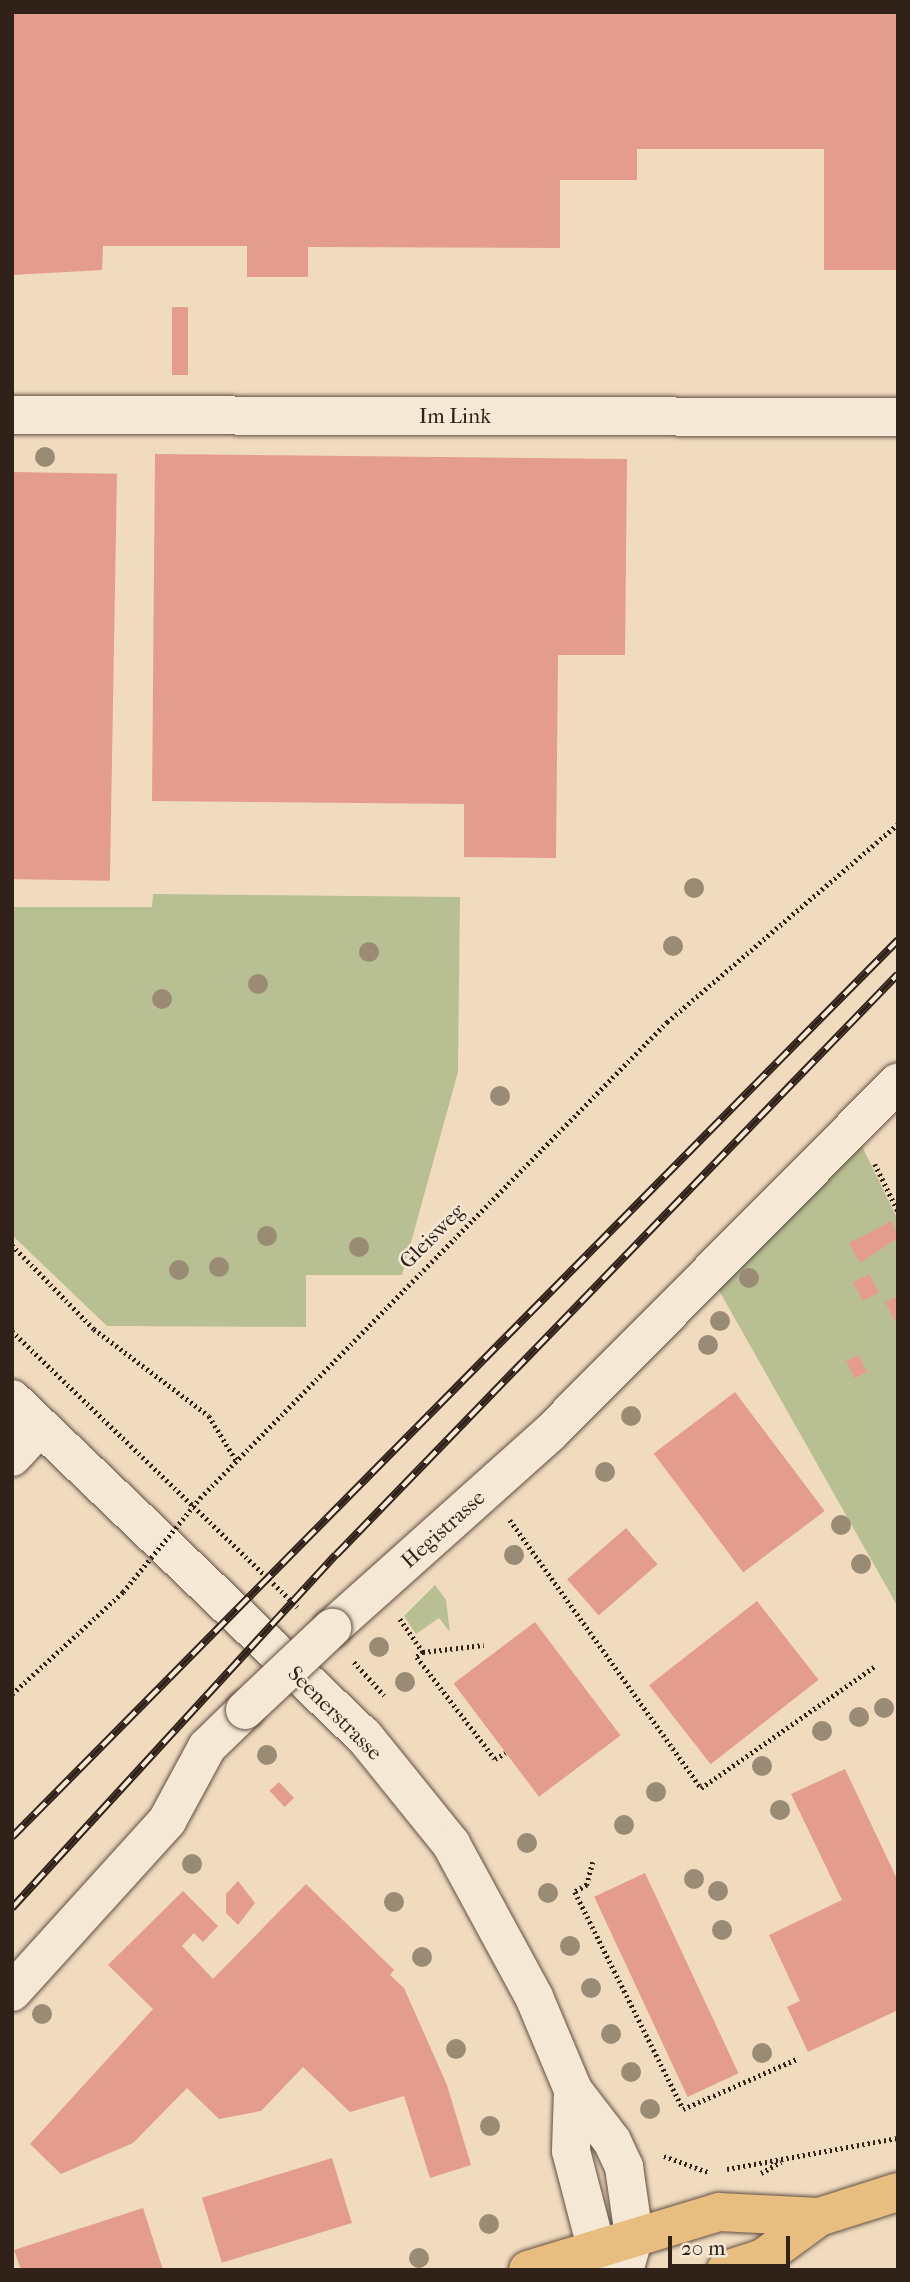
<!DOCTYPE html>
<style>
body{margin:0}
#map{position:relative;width:910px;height:2282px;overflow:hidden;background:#f0dbbf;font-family:"IM FELL French Canon",serif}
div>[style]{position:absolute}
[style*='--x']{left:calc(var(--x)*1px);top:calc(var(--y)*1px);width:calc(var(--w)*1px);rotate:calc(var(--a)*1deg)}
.green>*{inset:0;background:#b8c093}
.building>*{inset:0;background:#e49c8d;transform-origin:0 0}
.path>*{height:4.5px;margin-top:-2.25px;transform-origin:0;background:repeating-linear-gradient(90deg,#312219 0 2px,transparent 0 5.5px)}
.roads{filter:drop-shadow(0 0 2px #615042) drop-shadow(0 0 2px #615042)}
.street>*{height:38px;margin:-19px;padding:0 19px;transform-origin:19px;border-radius:19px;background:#f5e8d5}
.secondary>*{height:38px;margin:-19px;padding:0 19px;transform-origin:19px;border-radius:19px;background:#f5e8d5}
.primary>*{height:38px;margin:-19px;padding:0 19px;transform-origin:19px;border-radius:19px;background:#e8be80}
.rail>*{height:8px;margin-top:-4px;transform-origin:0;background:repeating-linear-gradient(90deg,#f5e8d5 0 16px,#312219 0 32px);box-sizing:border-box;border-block:2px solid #312219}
.path-bridge>*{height:4.5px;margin-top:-2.25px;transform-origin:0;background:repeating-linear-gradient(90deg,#312219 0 2px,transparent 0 5.5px)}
.bridges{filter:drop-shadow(0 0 2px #615042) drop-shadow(0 0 2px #615042)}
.street-bridge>*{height:38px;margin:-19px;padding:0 19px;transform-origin:19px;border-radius:19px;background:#f5e8d5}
.trees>*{width:20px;height:20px;margin:-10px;border-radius:50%;background:#9a8b75}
span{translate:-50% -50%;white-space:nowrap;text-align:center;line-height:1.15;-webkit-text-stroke:5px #f5e8d5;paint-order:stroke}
.street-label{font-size:21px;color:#312219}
.frame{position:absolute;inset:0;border:14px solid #312219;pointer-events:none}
.scale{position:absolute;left:668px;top:2236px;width:122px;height:32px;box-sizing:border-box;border:4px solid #312219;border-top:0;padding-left:9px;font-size:21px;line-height:24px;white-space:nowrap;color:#312219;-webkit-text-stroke:5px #f5e8d5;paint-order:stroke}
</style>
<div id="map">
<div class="green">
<i style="clip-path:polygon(153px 894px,460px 897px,458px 1072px,402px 1275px,306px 1275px,306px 1327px,107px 1326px,12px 1235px,12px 907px,152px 907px)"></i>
<i style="clip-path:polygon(861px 1144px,898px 1220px,898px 1607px,717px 1287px)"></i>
<i style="clip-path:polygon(435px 1585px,446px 1600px,450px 1632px,439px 1618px,416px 1634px,404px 1616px)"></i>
</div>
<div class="building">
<i style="clip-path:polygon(12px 12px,898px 12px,898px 270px,824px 270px,824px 149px,637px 149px,637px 180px,560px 180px,560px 248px,308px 247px,308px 277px,247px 277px,247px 246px,103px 246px,102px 270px,12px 275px)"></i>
<i style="left:172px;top:307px;width:16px;height:68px"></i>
<i style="clip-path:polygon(155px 454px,627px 459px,625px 655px,558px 655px,556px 858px,464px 857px,464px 804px,152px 801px)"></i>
<i style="left:12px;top:472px;width:105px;height:407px;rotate:1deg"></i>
<i style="clip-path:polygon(892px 1221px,898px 1238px,860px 1263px,849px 1243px)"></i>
<i style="left:869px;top:1274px;width:21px;height:18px;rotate:62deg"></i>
<i style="clip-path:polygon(898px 1296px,898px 1322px,896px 1323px,885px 1302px)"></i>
<i style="left:859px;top:1355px;width:19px;height:14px;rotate:65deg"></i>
<i style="left:735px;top:1392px;width:149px;height:102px;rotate:53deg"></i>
<i style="left:626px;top:1528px;width:48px;height:78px;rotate:49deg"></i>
<i style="left:757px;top:1601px;width:100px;height:137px;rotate:52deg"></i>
<i style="left:535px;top:1622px;width:142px;height:102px;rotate:53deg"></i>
<i style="clip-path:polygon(845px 1769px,898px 1881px,898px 2010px,808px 2052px,787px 2007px,800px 2001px,769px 1935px,842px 1900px,791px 1794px)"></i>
<i style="left:279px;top:1782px;width:22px;height:13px;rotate:47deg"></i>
<i style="left:645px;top:1873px;width:221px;height:56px;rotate:65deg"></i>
<i style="clip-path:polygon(238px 1881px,255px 1903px,238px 1925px,226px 1913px,226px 1894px)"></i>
<i style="clip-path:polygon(306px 1884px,394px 1970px,390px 1975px,404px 1988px,447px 2085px,471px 2165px,430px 2178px,404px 2096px,350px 2112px,303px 2067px,261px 2111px,219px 2119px,187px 2088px,133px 2143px,61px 2174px,30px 2144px,153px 2009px,108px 1965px,183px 1891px,218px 1926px,203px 1942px,194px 1933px,182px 1946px,213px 1979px)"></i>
<i style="left:332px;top:2158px;width:68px;height:136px;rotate:73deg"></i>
<i style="clip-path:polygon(143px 2208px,163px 2270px,21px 2270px,14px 2250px)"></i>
</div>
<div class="path">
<i style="--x:875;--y:1164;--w:52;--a:63.9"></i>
<i style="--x:12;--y:1245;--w:117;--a:45.7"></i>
<i style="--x:94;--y:1329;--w:144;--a:37.1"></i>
<i style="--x:209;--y:1416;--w:52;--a:58.5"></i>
<i style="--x:12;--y:1331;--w:397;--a:44"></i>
<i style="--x:200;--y:1498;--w:667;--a:-45.55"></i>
<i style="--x:667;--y:1022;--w:304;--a:-40.6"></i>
<i style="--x:510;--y:1520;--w:329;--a:54.5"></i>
<i style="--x:701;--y:1788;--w:213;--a:-35"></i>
<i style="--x:400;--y:1619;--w:40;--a:55.1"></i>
<i style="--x:423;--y:1652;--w:61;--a:-6.5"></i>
<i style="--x:423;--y:1652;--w:8;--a:140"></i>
<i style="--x:417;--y:1657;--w:128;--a:52.6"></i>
<i style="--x:495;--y:1759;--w:12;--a:-31"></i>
<i style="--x:354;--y:1662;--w:45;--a:47.7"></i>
<i style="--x:12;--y:1694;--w:151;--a:-42.6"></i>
<i style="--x:593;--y:1862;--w:24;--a:105"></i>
<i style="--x:587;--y:1885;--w:14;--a:150"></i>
<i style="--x:575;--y:1892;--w:242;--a:63.5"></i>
<i style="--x:683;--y:2109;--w:124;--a:-23.7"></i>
<i style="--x:664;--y:2156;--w:47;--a:20"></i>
<i style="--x:727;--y:2169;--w:174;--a:-10.3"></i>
<i style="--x:761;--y:2173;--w:23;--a:-29"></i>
</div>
<div class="roads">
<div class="street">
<i style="--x:12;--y:415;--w:886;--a:0.13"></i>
<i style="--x:12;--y:1457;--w:41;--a:-47"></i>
<i style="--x:332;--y:1628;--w:292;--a:-41.8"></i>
<i style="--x:550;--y:1433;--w:494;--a:-45.2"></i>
<i style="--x:12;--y:1992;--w:231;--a:-47.8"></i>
<i style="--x:167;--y:1821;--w:84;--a:-61.6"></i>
<i style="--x:207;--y:1747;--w:53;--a:-44.2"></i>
</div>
<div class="secondary">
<i style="--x:12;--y:1399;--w:487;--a:43.8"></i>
<i style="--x:364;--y:1736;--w:139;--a:51.1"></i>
<i style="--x:451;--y:1844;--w:174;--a:61.5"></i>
<i style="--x:534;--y:1997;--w:101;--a:67.2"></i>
<i style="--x:573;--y:2090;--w:64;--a:52.6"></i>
<i style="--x:612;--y:2141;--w:29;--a:65"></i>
<i style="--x:624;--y:2167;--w:70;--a:81.8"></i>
<i style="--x:634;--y:2236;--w:35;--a:106"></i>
<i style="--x:573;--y:2090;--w:61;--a:91.9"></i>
<i style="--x:571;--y:2151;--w:123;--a:75.4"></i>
</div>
<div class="primary">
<i style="--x:528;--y:2270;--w:200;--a:-16.9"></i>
<i style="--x:719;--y:2212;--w:100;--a:2.9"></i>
<i style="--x:726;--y:2270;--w:39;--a:-18"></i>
<i style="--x:763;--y:2258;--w:69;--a:-36.2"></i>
<i style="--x:819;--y:2217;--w:83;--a:-17.6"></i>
</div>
</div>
<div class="rail">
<i style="--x:12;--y:1837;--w:1261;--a:-45.35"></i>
<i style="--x:12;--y:1908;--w:479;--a:-47.5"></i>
<i style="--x:336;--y:1555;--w:808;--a:-45.95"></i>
</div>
<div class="path-bridge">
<i style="--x:123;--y:1592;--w:122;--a:-50.7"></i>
</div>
<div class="bridges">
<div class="street-bridge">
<i style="--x:245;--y:1710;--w:120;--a:-43.3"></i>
</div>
</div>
<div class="trees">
<i style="left:45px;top:457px"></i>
<i style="left:694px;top:888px"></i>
<i style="left:673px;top:946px"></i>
<i style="left:369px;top:952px"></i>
<i style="left:258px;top:984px"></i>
<i style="left:162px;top:999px"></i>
<i style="left:500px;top:1096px"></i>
<i style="left:267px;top:1236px"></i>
<i style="left:359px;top:1247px"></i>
<i style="left:219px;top:1267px"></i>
<i style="left:179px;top:1270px"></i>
<i style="left:749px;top:1278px"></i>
<i style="left:720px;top:1321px"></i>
<i style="left:708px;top:1345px"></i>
<i style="left:631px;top:1416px"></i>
<i style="left:605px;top:1472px"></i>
<i style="left:841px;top:1525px"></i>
<i style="left:514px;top:1555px"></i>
<i style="left:861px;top:1564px"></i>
<i style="left:379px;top:1647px"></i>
<i style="left:405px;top:1682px"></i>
<i style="left:884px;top:1708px"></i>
<i style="left:859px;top:1717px"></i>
<i style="left:822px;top:1731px"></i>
<i style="left:267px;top:1755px"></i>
<i style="left:762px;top:1766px"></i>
<i style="left:656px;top:1792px"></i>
<i style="left:780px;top:1810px"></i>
<i style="left:624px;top:1825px"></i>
<i style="left:527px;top:1843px"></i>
<i style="left:192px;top:1864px"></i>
<i style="left:694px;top:1879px"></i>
<i style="left:718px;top:1891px"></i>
<i style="left:548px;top:1893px"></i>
<i style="left:394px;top:1902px"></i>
<i style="left:722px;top:1930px"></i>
<i style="left:570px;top:1946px"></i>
<i style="left:422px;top:1957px"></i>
<i style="left:591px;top:1988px"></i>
<i style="left:42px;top:2014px"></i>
<i style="left:611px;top:2034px"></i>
<i style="left:456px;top:2049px"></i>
<i style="left:762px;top:2053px"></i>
<i style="left:631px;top:2072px"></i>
<i style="left:650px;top:2109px"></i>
<i style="left:490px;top:2126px"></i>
<i style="left:489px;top:2224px"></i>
<i style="left:419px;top:2258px"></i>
</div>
<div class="street-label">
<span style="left:455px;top:416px">Im Link</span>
<span style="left:432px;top:1236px;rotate:-45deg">Gleisweg</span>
<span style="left:443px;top:1529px;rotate:-42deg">Hegistrasse</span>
<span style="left:335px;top:1713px;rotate:45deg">Seenerstrasse</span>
</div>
<div class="frame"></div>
<div class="scale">20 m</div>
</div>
